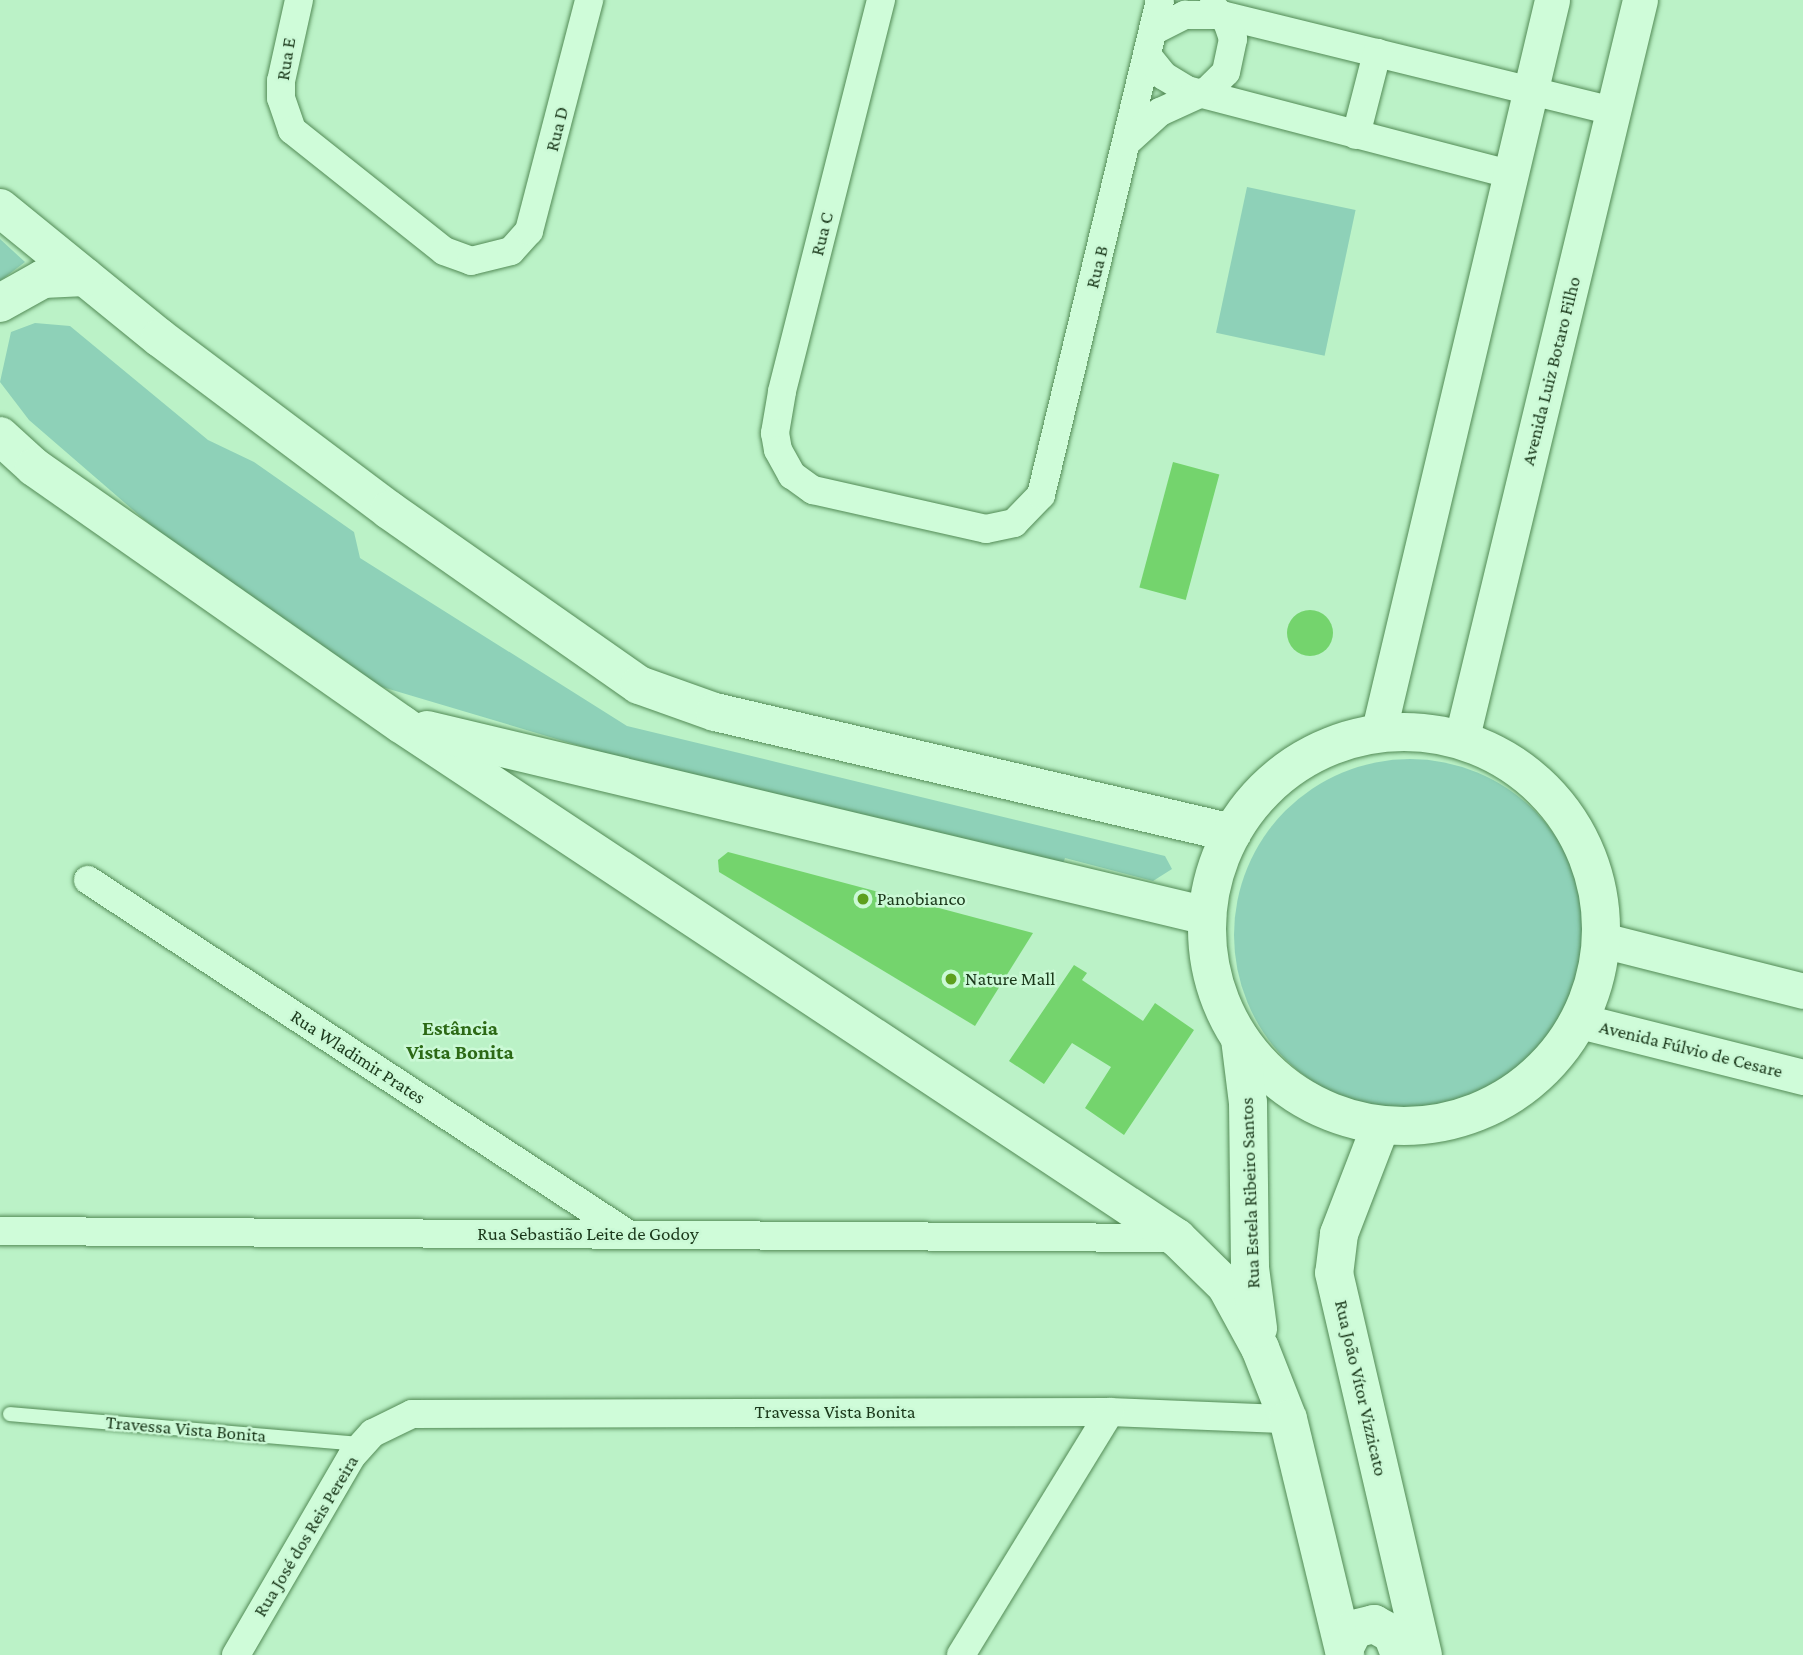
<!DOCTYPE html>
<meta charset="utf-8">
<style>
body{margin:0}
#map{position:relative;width:1803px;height:1655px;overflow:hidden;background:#bbf2c7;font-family:"Crimson Pro",serif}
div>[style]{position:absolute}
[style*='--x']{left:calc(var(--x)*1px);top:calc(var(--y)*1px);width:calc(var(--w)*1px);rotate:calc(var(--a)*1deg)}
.green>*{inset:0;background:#8ed1b8;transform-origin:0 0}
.round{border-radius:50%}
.building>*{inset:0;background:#74d46d;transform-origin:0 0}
.roads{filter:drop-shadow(0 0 2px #538b56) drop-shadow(0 0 2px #538b56)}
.service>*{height:14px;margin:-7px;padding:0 7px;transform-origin:7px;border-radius:7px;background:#cffcd9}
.minor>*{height:28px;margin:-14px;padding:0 14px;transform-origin:14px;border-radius:14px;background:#cffcd9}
.tertiary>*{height:35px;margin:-17.5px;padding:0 17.5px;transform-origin:17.5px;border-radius:17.5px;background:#cffcd9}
.secondary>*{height:38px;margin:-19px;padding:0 19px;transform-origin:19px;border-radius:19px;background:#cffcd9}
.secondary>.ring{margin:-19px;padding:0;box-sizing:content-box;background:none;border:38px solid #cffcd9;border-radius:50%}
.dots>*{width:19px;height:19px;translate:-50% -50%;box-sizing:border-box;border:4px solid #cbf9d6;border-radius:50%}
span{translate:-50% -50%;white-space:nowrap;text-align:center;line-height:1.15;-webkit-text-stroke:5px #cbf9d6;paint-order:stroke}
.street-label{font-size:19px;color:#1a381a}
.poi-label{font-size:19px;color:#1a381a}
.left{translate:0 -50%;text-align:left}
.neighbourhood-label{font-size:21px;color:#2c6915;font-weight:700}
</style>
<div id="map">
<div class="green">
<i style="left:1247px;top:187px;width:111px;height:149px;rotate:12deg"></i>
<i style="clip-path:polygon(0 239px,25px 262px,0 281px)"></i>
<i style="clip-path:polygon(35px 323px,70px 326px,208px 440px,254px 462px,354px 532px,360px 558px,627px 726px,1165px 856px,1172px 869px,1153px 881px,1065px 858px,1061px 869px,617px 757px,362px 681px,184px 554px,29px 420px,0 382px,11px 332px)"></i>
<i class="round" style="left:1234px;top:759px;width:352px;height:352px"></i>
</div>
<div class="building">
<i style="left:1173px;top:462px;width:48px;height:130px;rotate:15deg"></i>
<i class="round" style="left:1287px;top:610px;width:46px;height:46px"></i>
<i style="clip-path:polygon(728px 852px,1033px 933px,975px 1026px,719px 872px,718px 860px)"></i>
<i style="clip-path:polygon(1074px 965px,1087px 973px,1082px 980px,1143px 1021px,1155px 1003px,1194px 1030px,1124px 1135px,1085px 1108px,1111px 1067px,1072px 1043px,1044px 1084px,1009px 1061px)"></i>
</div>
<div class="roads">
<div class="service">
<i style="--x:10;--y:1414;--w:353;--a:4.9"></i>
</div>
<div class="minor">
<i style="--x:299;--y:0;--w:83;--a:102.5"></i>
<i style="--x:281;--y:81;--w:17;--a:90"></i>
<i style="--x:281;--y:98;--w:34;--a:71"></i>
<i style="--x:292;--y:130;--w:194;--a:38.5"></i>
<i style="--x:444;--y:251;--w:29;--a:20"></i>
<i style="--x:471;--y:261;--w:41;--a:-14"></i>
<i style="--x:511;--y:251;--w:27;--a:-48"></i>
<i style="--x:529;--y:231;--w:239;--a:-75.4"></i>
<i style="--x:881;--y:0;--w:404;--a:104.2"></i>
<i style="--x:782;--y:392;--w:42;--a:99.7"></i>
<i style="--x:775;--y:433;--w:17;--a:80"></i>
<i style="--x:778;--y:450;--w:29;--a:61"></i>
<i style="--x:792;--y:475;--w:26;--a:36"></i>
<i style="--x:813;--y:490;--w:177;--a:12.7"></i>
<i style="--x:986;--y:529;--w:29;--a:-12"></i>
<i style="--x:1014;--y:523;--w:39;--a:-46"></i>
<i style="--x:1041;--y:495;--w:509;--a:-76.48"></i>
<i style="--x:1153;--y:31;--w:36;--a:-27"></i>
<i style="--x:1185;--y:15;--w:37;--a:0"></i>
<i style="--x:1222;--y:15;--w:403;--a:13.8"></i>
<i style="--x:1147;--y:55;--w:27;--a:51"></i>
<i style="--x:1164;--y:76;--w:27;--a:31"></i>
<i style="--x:1187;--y:90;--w:334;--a:14.6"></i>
<i style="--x:1356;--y:135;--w:85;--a:-75.6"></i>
<i style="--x:1127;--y:142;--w:45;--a:-42.3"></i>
<i style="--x:1160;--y:112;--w:53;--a:-24.6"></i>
<i style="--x:1208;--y:90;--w:25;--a:-45"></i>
<i style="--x:1226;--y:72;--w:34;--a:-78"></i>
<i style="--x:1233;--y:39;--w:18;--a:-109"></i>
<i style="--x:1227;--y:22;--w:21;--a:-133"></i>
<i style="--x:88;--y:880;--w:646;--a:33.25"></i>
<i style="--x:0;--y:1231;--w:1177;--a:0.34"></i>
<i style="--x:236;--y:1655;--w:230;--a:-59.8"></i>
<i style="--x:352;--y:1456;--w:31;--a:-48"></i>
<i style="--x:373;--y:1433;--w:43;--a:-26"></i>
<i style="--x:412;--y:1414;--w:698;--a:-0.16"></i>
<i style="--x:1110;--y:1412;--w:178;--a:2.3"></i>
<i style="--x:961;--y:1655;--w:285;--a:-58.5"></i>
</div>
<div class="tertiary">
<i style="--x:1378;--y:734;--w:754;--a:-76.66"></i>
<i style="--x:1461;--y:741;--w:762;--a:-76.42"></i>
<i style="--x:1602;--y:940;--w:207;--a:14.2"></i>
<i style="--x:1580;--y:1021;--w:230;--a:14.1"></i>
</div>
<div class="secondary">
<i style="--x:0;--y:208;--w:206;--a:39.1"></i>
<i style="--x:160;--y:338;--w:286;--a:36.9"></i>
<i style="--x:389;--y:510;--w:305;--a:35"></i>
<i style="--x:639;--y:685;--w:81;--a:19.6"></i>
<i style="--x:715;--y:712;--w:531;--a:13.17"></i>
<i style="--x:0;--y:303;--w:49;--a:-29.2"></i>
<i style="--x:43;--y:279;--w:42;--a:-2.7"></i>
<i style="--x:0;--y:436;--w:46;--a:42.4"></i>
<i style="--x:34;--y:467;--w:448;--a:35"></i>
<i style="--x:401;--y:724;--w:931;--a:33.52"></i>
<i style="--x:1177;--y:1238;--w:69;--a:44.4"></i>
<i style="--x:1226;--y:1286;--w:71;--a:61.3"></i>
<i style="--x:1260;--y:1348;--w:76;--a:68.5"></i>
<i style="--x:1288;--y:1419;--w:243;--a:76.4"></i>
<i style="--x:427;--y:730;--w:802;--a:13.41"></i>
<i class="ring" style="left:1207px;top:732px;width:356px;height:356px"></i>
<i style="--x:1240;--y:1039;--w:64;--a:82.9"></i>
<i style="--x:1248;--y:1103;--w:165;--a:89.3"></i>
<i style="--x:1250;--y:1268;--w:61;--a:82.4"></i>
<i style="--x:1381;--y:1125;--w:117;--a:111.1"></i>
<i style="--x:1339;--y:1234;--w:39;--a:97"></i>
<i style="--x:1334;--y:1273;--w:392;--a:76.9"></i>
<i style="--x:1344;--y:1649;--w:22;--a:-63"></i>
<i style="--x:1354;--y:1629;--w:21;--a:-14"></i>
<i style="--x:1374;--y:1624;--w:21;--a:29"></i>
<i style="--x:1392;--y:1634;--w:22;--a:69"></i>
</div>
</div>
<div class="dots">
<i style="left:863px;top:899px;background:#5da01d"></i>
<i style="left:951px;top:979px;background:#5da01d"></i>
</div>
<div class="street-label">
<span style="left:286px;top:59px;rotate:-81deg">Rua E</span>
<span style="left:557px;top:129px;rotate:-76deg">Rua D</span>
<span style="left:822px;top:234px;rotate:-76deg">Rua C</span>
<span style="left:1097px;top:267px;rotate:-76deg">Rua B</span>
<span style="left:1551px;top:371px;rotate:-76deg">Avenida Luiz Botaro Filho</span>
<span style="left:1691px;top:1049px;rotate:14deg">Avenida Fúlvio de Cesare</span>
<span style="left:358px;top:1057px;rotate:33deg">Rua Wladimir Prates</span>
<span style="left:1250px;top:1193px;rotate:-92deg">Rua Estela Ribeiro Santos</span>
<span style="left:588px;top:1234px">Rua Sebastião Leite de Godoy</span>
<span style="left:1361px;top:1388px;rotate:77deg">Rua João Vítor Vizzicato</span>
<span style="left:835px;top:1412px">Travessa Vista Bonita</span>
<span style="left:186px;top:1429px;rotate:5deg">Travessa Vista Bonita</span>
<span style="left:306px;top:1536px;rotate:-59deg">Rua José dos Reis Pereira</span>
</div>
<div class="poi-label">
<span class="left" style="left:877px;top:899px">Panobianco</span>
<span class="left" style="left:965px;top:979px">Nature Mall</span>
</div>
<div class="neighbourhood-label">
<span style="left:460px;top:1040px">Estância<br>Vista Bonita</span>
</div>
</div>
